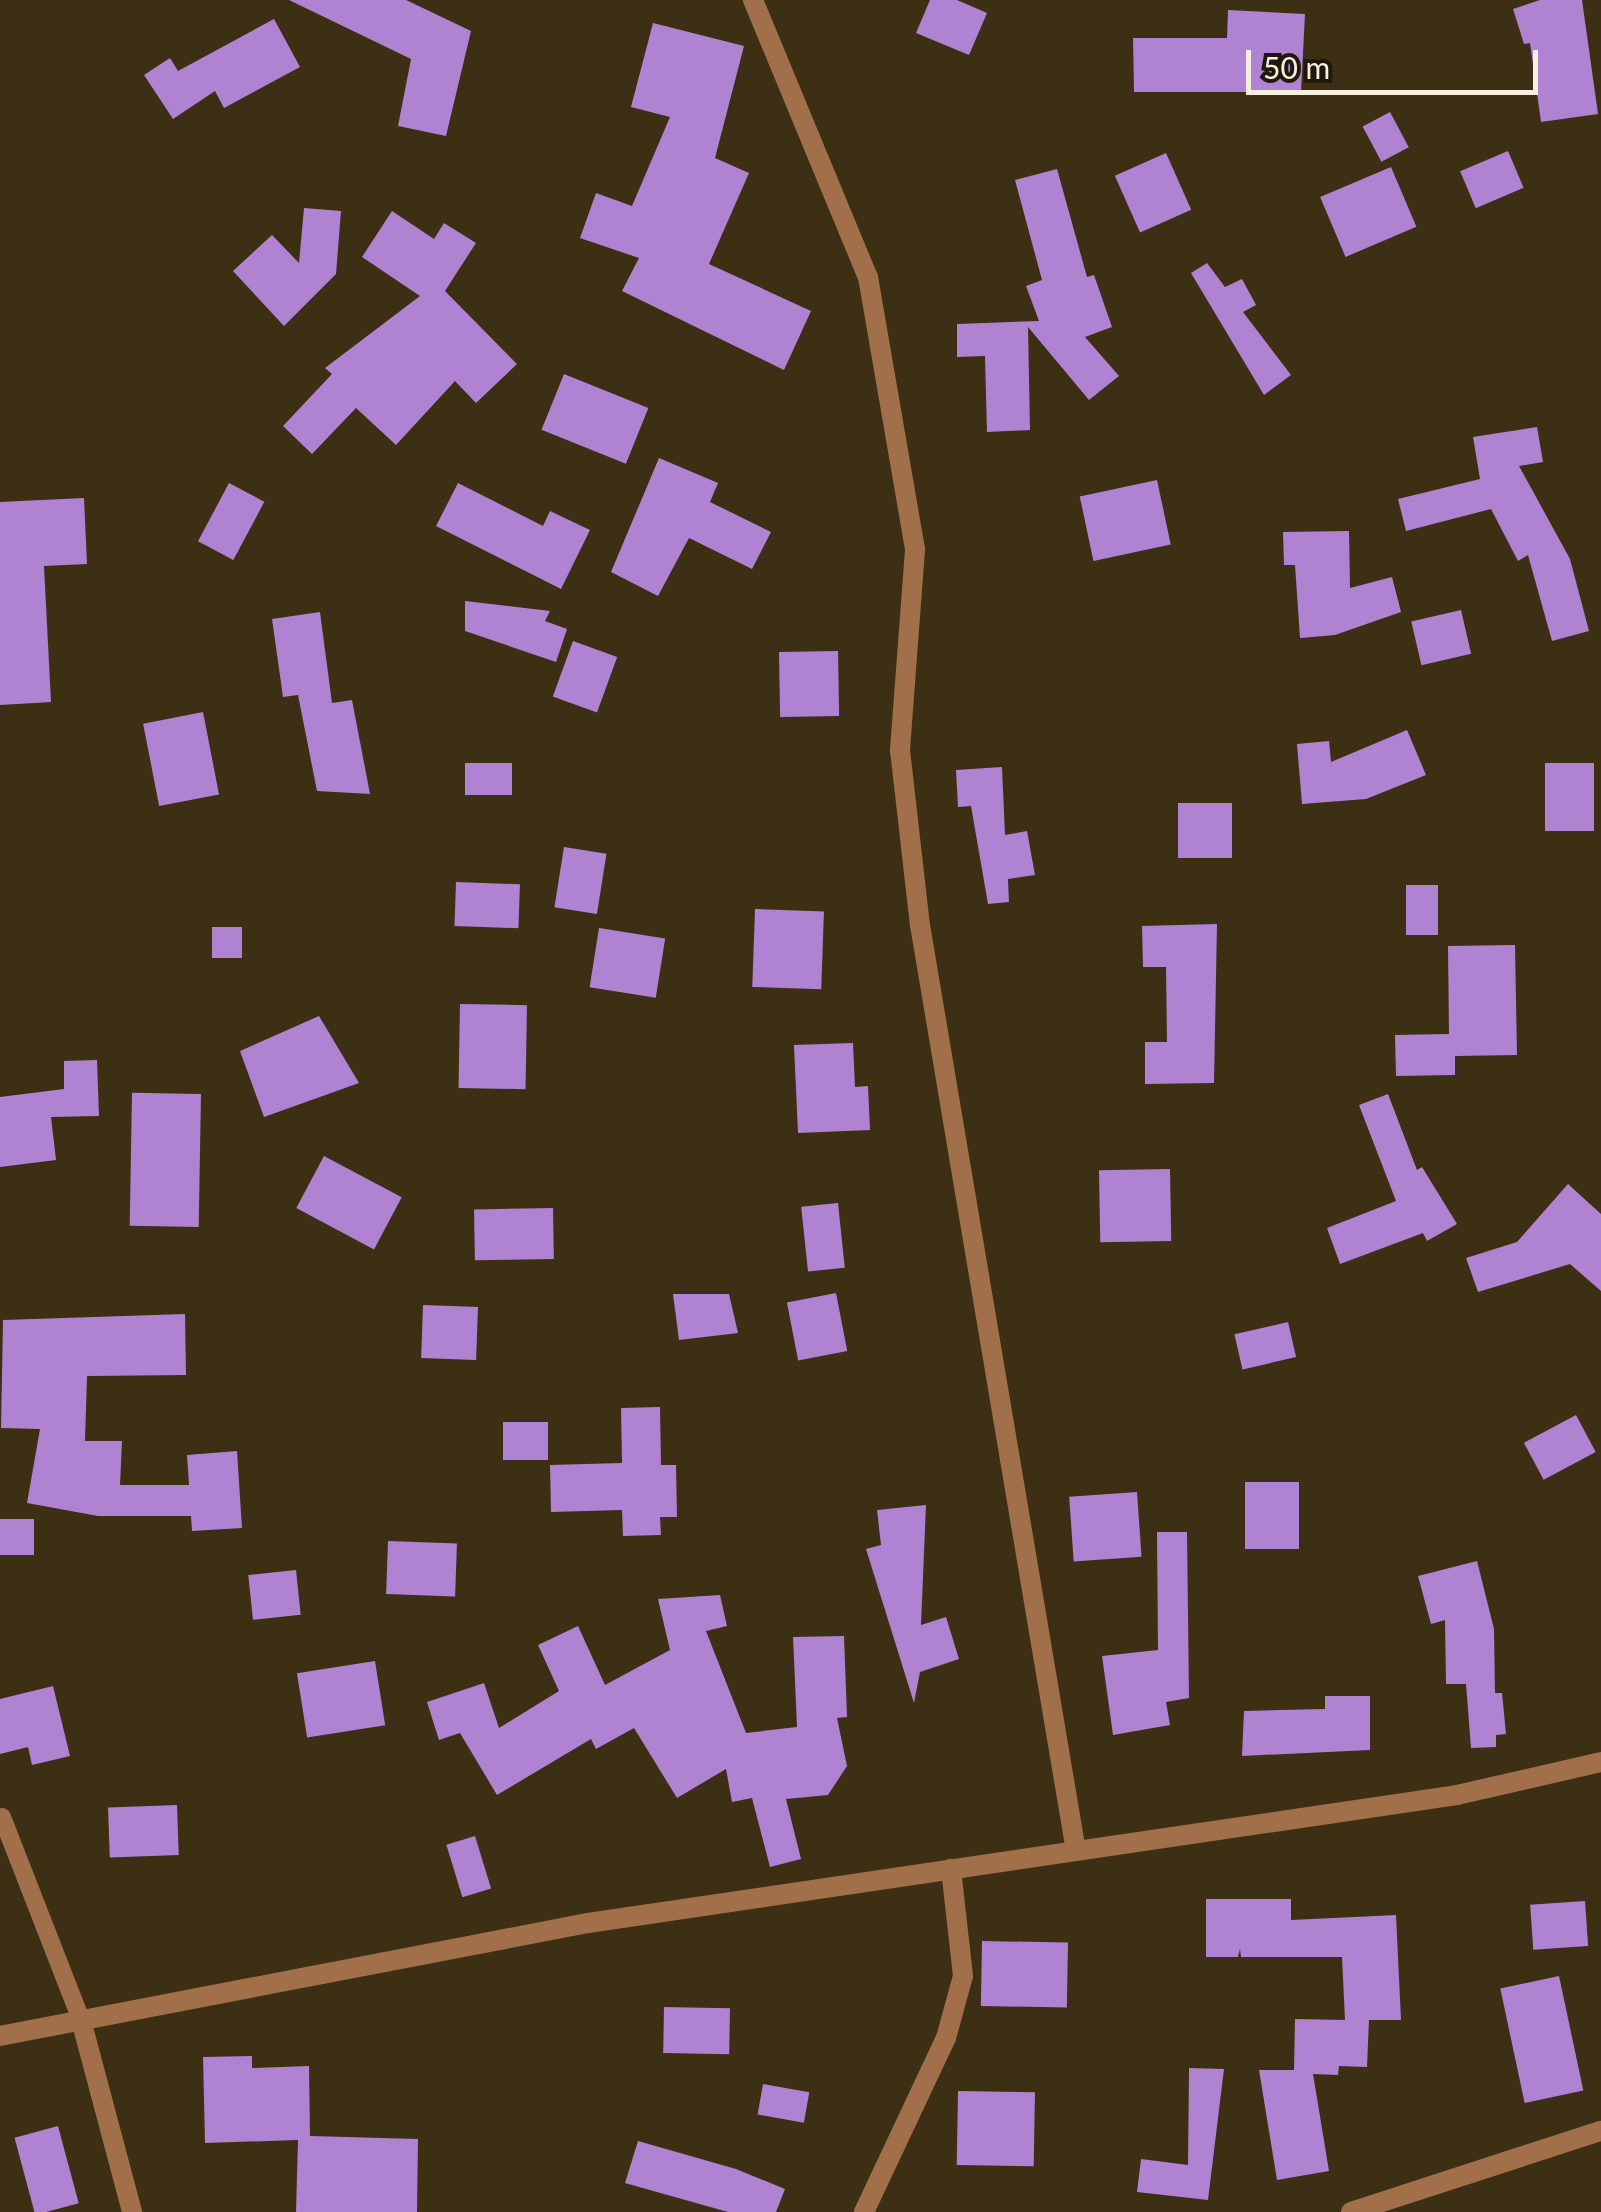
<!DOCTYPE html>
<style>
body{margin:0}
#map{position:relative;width:1601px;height:2212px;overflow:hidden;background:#3d2f14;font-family:Lato,sans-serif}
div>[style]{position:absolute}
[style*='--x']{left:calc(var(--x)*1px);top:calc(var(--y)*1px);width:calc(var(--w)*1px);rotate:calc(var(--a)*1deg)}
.building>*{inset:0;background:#b082d2;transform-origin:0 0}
.service>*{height:18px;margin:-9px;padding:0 9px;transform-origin:9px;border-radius:9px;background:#a26f4b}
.minor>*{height:20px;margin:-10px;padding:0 10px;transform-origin:10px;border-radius:10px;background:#a26f4b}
.tertiary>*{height:20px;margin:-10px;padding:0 10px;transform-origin:10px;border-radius:10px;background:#a26f4b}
span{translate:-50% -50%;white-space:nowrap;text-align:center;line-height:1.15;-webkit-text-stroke:10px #1f190d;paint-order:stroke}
.scale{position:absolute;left:1246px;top:50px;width:292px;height:45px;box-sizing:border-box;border:5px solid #f7efdf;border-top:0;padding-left:12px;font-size:30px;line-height:35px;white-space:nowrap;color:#f7efdf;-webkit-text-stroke:8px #1f190d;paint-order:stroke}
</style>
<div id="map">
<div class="building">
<i style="clip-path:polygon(289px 0,406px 0,471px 31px,446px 136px,398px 126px,411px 59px)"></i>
<i style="clip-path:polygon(930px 0,957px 0,987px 13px,969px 55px,916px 33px)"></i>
<i style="clip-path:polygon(1540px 0,1582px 0,1598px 114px,1541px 122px,1530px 43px,1524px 44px,1513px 9px)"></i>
<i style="clip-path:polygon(1228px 10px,1305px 14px,1301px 92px,1134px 92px,1133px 38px,1227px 38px)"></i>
<i style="clip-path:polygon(274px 19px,300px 67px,224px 108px,215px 91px,173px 119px,144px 75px,170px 58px,178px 71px)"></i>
<i style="clip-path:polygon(653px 23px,744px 46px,715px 158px,749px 173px,709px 264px,811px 311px,784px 370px,622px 291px,639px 258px,580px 238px,596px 193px,632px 206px,670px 117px,631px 107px)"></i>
<i style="left:1390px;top:112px;width:40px;height:31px;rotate:62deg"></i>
<i style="left:1508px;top:151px;width:40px;height:52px;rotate:67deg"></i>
<i style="left:1166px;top:153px;width:62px;height:56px;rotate:66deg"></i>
<i style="left:1391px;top:167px;width:65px;height:77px;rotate:67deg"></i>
<i style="clip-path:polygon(1057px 169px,1087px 277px,1094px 275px,1112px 327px,1085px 337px,1119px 376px,1089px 400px,1028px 327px,1030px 430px,987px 432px,985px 356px,957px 357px,957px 324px,1039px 321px,1026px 286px,1042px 280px,1015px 180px)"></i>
<i style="clip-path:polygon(304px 208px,341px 211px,336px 274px,284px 326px,233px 271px,272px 235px,299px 263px)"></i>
<i style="clip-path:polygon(392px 211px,434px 239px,444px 223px,476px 243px,445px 291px,517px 364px,476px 403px,455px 381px,396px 445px,356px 408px,312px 454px,283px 426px,332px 374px,325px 368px,420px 296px,362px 257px)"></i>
<i style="clip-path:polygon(1207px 263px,1225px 287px,1242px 279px,1256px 305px,1243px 312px,1291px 375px,1264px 395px,1191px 273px)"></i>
<i style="left:564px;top:374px;width:91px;height:60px;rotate:22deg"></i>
<i style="clip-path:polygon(1537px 427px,1543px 462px,1519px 466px,1570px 559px,1589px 631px,1552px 641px,1528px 555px,1518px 561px,1491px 509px,1406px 531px,1398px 499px,1480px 479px,1473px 437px)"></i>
<i style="clip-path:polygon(659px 458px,718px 483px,710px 502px,771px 532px,752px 569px,689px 538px,658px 596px,611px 572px)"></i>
<i style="left:1157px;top:480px;width:66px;height:79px;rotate:78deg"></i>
<i style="left:229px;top:483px;width:40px;height:66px;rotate:28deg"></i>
<i style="clip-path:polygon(458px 483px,543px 526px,550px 511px,590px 530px,561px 589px,436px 526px)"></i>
<i style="clip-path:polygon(84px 498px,87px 564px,44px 566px,51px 702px,0 705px,0 502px)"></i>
<i style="clip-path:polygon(1349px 531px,1350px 588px,1392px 577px,1401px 612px,1335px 635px,1300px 638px,1295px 565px,1284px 565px,1283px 532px)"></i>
<i style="clip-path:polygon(465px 601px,550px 611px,545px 621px,567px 629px,556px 662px,465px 631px)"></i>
<i style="left:1461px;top:610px;width:45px;height:51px;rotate:77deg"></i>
<i style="clip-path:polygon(320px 612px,332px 703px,352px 700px,370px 794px,317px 791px,298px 695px,283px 697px,272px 619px)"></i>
<i style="left:573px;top:641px;width:47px;height:59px;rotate:20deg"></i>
<i style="left:838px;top:651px;width:65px;height:59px;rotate:89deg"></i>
<i style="left:203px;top:712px;width:84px;height:61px;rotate:79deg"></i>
<i style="clip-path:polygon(1407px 730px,1426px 775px,1366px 799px,1302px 804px,1297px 744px,1329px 741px,1331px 762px)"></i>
<i style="left:512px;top:763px;width:32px;height:47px;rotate:90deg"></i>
<i style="left:1545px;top:763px;width:49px;height:68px"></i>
<i style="clip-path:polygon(1002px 767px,1005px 835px,1027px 831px,1035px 875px,1008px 879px,1009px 902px,988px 904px,971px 806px,958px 807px,956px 770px)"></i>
<i style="left:1178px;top:803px;width:54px;height:55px"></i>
<i style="left:564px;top:847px;width:43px;height:61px;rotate:9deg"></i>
<i style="left:456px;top:882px;width:64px;height:44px;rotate:2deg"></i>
<i style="left:1438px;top:885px;width:50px;height:32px;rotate:90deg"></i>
<i style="left:755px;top:909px;width:69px;height:78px;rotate:2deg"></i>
<i style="clip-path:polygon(1217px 924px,1214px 1083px,1145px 1084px,1145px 1042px,1167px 1042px,1166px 967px,1143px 967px,1142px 926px)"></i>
<i style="left:212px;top:927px;width:30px;height:31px"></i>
<i style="left:599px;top:928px;width:67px;height:60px;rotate:9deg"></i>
<i style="clip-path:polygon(1515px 945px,1517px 1055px,1455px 1056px,1455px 1075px,1396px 1076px,1395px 1035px,1449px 1034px,1448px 946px)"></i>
<i style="left:460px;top:1004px;width:67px;height:84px;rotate:1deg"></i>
<i style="clip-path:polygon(319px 1016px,359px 1083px,264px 1117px,240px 1051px)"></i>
<i style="clip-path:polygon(853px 1043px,855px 1087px,868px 1086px,870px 1130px,798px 1133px,794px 1045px)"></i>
<i style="clip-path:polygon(97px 1060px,99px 1116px,51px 1117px,56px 1160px,0 1167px,0 1097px,64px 1089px,64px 1061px)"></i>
<i style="left:201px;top:1094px;width:133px;height:69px;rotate:91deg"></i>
<i style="clip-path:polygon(1388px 1094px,1417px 1170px,1422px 1167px,1457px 1224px,1427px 1241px,1423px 1233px,1340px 1264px,1327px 1228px,1396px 1201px,1359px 1105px)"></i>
<i style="left:324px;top:1156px;width:88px;height:59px;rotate:28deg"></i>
<i style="left:1170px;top:1169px;width:72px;height:71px;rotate:89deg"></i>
<i style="clip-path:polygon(1568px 1184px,1601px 1214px,1601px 1291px,1570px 1264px,1478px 1292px,1466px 1258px,1517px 1242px)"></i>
<i style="left:838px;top:1203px;width:65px;height:37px;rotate:84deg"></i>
<i style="left:553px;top:1208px;width:51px;height:79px;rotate:89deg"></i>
<i style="left:836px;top:1293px;width:59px;height:50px;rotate:79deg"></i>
<i style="clip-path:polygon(673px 1294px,729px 1294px,738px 1333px,679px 1340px)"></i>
<i style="left:423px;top:1305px;width:55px;height:53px;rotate:2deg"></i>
<i style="clip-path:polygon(185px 1314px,186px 1375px,87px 1376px,85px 1441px,122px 1441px,120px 1485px,189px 1485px,187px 1455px,237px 1451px,242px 1528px,192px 1531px,191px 1516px,98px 1516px,27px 1503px,40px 1429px,1px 1428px,3px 1320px)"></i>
<i style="left:1288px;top:1322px;width:36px;height:55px;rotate:77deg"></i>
<i style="clip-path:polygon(660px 1407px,661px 1465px,676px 1465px,677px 1517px,660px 1517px,661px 1535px,623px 1536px,622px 1510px,551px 1512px,550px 1465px,622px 1463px,621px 1408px)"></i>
<i style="left:1576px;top:1415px;width:42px;height:59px;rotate:62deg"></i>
<i style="left:503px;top:1422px;width:45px;height:38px"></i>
<i style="left:1299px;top:1482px;width:67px;height:54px;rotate:90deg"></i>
<i style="left:1137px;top:1492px;width:65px;height:68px;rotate:86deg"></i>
<i style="clip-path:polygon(926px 1505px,921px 1625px,946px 1617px,959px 1659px,920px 1672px,914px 1703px,866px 1549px,881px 1545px,877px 1510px)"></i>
<i style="left:0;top:1519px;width:34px;height:36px"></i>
<i style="clip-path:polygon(1157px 1532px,1187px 1532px,1189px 1698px,1166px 1702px,1170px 1725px,1113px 1735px,1102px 1656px,1158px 1650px)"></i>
<i style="left:388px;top:1541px;width:69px;height:53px;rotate:2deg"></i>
<i style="clip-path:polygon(1477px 1561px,1494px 1629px,1495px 1693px,1502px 1693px,1506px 1734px,1496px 1735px,1496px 1747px,1471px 1748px,1466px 1684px,1446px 1684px,1445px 1620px,1431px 1624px,1418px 1576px)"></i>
<i style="left:296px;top:1570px;width:45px;height:48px;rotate:84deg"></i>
<i style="clip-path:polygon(720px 1595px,727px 1626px,706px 1631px,746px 1733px,797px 1727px,793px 1637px,844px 1636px,847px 1717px,837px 1718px,847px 1766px,828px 1795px,786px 1799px,801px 1859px,770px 1867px,752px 1798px,732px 1802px,726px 1769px,677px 1798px,634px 1728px,596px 1749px,591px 1739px,497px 1795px,460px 1733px,439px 1740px,427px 1702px,484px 1683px,499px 1728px,559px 1691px,538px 1645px,578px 1626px,605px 1685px,670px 1650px,658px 1599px)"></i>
<i style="left:375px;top:1661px;width:65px;height:79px;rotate:81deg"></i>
<i style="clip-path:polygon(53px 1686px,70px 1756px,32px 1765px,28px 1747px,0 1754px,0 1699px)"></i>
<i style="clip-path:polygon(1325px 1696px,1370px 1696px,1370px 1750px,1242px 1756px,1244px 1711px,1325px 1709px)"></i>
<i style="left:177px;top:1805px;width:50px;height:69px;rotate:88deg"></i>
<i style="left:475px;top:1836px;width:55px;height:30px;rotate:73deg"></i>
<i style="clip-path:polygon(1206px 1899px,1291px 1899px,1291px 1920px,1396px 1915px,1401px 2020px,1346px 2020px,1369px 2020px,1367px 2067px,1339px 2066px,1338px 2075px,1313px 2074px,1329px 2171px,1277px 2180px,1259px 2070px,1294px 2070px,1295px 2019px,1345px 2020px,1342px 1957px,1241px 1957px,1240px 1949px,1238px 1957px,1206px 1957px)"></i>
<i style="left:1585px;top:1901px;width:45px;height:55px;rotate:86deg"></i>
<i style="left:982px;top:1941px;width:86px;height:65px;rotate:1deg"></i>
<i style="left:1559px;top:1976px;width:117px;height:60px;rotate:78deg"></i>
<i style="left:664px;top:2007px;width:66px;height:46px;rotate:1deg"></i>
<i style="clip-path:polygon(252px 2056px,252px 2068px,309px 2066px,310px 2136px,418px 2139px,417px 2212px,296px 2212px,298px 2140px,205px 2143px,203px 2057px)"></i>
<i style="clip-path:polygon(1189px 2068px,1224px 2069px,1208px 2200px,1137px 2192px,1141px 2159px,1188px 2165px)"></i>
<i style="left:763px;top:2084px;width:47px;height:31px;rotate:10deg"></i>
<i style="left:958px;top:2091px;width:77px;height:74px;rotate:1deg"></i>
<i style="left:58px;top:2126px;width:80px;height:45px;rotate:75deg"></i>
<i style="clip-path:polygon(638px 2141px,736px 2169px,785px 2189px,776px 2212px,728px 2212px,625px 2183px)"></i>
</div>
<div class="service">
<i style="--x:2;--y:1817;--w:218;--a:68.7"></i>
</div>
<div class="minor">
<i style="--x:753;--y:0;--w:300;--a:67.5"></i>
<i style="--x:868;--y:277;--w:277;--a:80.2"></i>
<i style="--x:915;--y:550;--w:201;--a:94.3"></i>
<i style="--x:900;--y:750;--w:176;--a:83.5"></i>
<i style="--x:920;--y:925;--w:939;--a:80.44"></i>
<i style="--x:81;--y:2020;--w:199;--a:75.1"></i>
<i style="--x:864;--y:2212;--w:192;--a:-64.8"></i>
<i style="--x:946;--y:2038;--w:64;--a:-74.7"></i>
<i style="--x:963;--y:1976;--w:108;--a:-96.4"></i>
<i style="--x:1351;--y:2212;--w:263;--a:-18"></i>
</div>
<div class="tertiary">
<i style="--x:0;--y:2036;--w:599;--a:-10.88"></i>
<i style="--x:588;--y:1923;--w:878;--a:-8.38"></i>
<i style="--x:1457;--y:1795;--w:148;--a:-12.9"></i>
</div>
<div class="scale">50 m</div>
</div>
